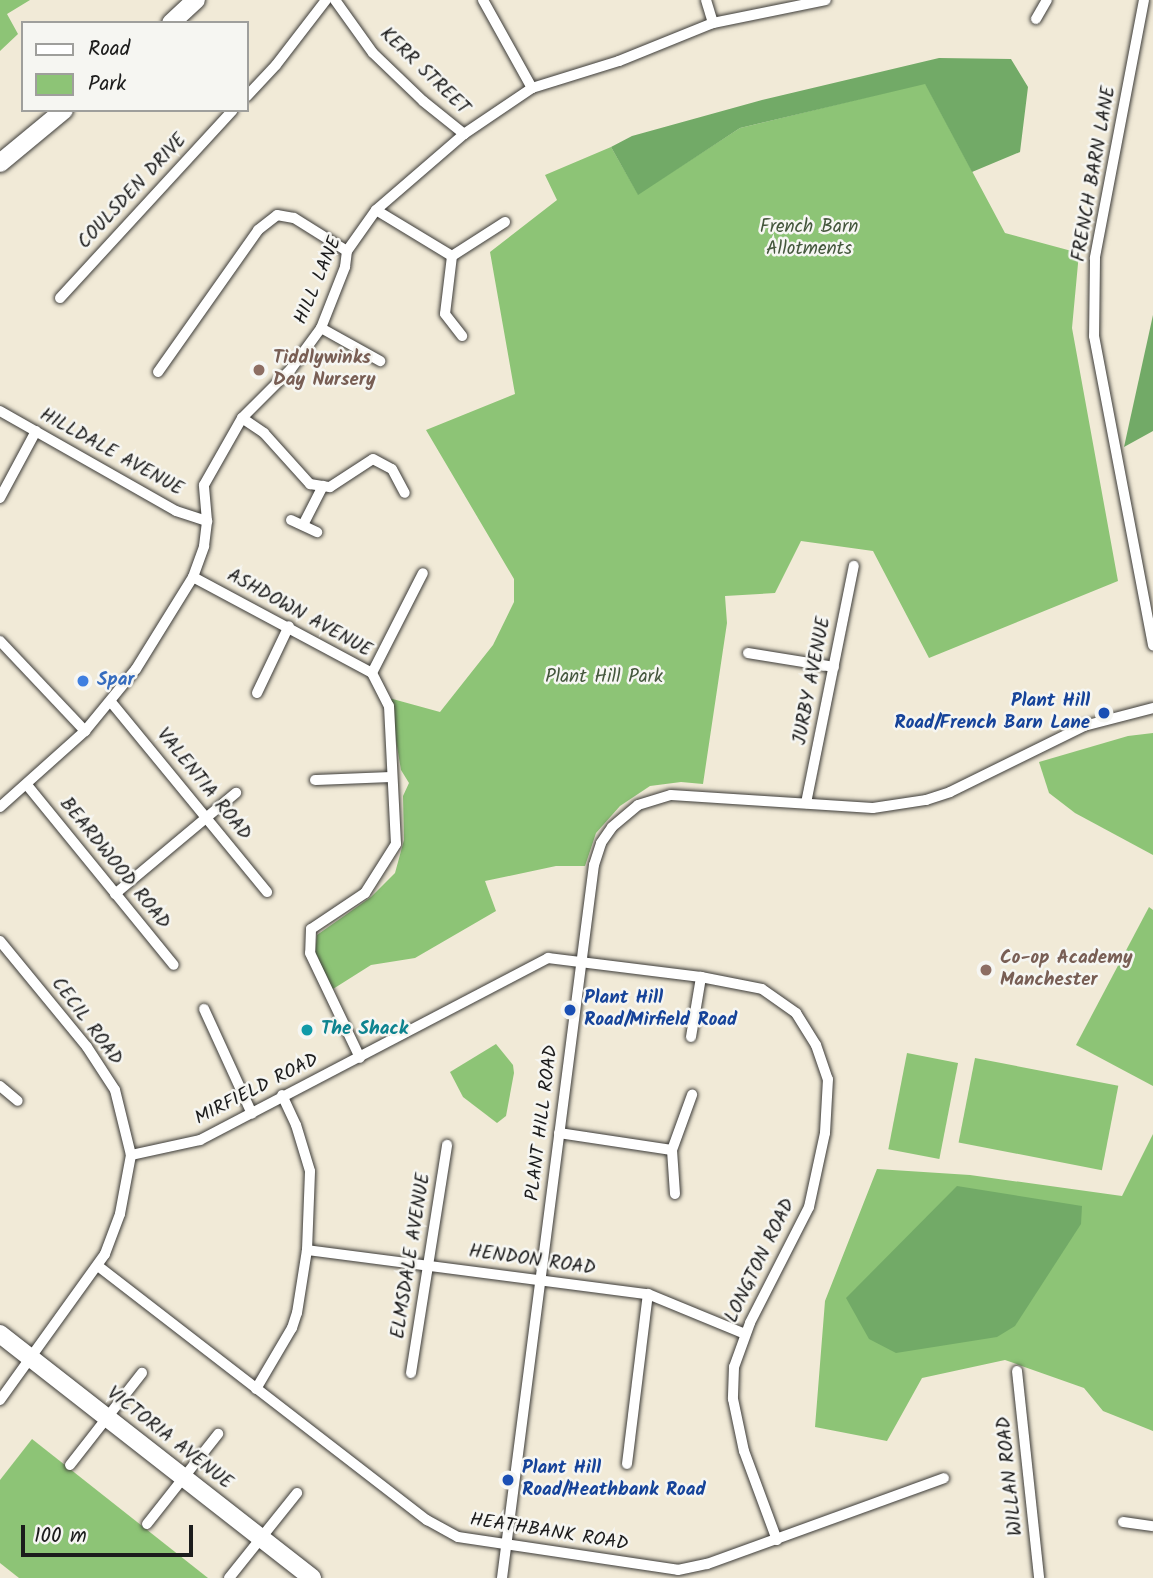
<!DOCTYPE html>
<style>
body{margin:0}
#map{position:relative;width:1153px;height:1578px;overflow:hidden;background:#f1ead7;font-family:Kalam,sans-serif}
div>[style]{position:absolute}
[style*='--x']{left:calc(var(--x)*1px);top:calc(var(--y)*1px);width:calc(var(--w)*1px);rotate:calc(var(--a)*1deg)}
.green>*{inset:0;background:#8dc476;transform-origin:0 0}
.forest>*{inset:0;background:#72aa67}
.roads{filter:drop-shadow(0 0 2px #3c3b38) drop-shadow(0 0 2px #3c3b38)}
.street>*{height:10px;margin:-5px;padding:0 5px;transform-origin:5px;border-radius:5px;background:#fff}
.primary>*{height:18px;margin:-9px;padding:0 9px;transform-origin:9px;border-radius:9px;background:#fff}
.dots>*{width:19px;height:19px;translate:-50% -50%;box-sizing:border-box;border:4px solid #f6f6f2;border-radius:50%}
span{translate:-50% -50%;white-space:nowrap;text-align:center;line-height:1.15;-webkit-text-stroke:5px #f6f6f2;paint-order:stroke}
.street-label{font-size:19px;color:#1c1c1c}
.park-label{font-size:19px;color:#44573c}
.education-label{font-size:19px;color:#785e54;font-weight:700}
.left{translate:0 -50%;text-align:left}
.shop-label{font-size:19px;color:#366cbe;font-weight:700}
.transit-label{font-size:19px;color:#164399;font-weight:700}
.right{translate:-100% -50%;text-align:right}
.culture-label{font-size:19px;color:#0d838f;font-weight:700}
.legend{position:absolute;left:21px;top:21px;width:228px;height:91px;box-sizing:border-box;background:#f6f6f2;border:2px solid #9f9f9c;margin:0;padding:9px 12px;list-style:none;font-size:21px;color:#1c1c1c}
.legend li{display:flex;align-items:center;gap:14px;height:35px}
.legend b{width:35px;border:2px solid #9f9f9c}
.scale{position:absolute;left:21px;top:1525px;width:172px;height:32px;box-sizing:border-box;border:4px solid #1c1c1c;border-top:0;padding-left:9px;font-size:21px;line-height:24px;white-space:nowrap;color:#1c1c1c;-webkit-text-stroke:5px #f6f6f2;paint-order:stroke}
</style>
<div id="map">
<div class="green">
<i style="clip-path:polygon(0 0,30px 0,7px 14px,18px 34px,0 51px)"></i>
<i style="clip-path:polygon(925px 83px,1005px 233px,1079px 253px,1072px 328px,1118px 581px,929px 658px,873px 551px,801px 541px,775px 593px,725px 596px,727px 623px,703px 784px,681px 782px,650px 786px,620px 806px,596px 833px,585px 866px,556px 866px,485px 881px,496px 911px,415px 958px,371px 965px,333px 989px,315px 954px,317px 935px,371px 897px,395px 873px,404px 840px,403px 796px,409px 783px,401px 770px,389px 698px,440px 712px,493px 645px,514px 602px,514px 579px,426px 430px,515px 394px,490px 252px,557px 200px,545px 175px,611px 147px,638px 194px,740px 128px)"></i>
<i style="clip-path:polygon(1153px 733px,1153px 855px,1075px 813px,1049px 793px,1039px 762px,1128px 736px)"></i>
<i style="clip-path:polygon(1149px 907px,1153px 910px,1153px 1086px,1076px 1045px)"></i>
<i style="clip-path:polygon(496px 1044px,513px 1065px,514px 1073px,506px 1116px,497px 1123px,463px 1097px,450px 1072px)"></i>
<i style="left:907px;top:1053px;width:52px;height:98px;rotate:11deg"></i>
<i style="left:975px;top:1058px;width:146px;height:86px;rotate:11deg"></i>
<i style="clip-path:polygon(1153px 1134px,1153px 1431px,1103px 1411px,1084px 1388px,1005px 1360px,922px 1378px,887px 1441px,815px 1427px,825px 1301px,877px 1169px,970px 1175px,1122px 1196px)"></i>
<i style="clip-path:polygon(32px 1439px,208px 1578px,19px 1578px,0 1563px,0 1480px)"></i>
</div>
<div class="forest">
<i style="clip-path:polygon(939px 58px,1011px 59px,1028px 87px,1020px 152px,972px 172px,925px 84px,740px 128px,638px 195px,611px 147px,632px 136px,762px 100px)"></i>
<i style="clip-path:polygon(1153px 315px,1153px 431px,1124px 447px)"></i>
<i style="clip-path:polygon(957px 1186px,1082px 1206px,1081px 1224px,1015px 1326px,997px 1337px,896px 1353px,869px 1339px,846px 1298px)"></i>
</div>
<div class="roads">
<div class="street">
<i style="--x:335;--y:0;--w:65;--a:54.4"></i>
<i style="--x:373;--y:53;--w:69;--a:43.8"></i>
<i style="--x:423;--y:101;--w:53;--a:38.8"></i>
<i style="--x:483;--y:0;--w:101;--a:60.9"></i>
<i style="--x:706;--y:0;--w:24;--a:73"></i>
<i style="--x:1144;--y:0;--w:263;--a:100.8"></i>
<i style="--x:1095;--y:258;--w:78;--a:90.7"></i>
<i style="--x:1094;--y:336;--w:315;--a:79.2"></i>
<i style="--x:1036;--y:19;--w:22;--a:-60"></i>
<i style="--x:247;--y:96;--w:42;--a:-46.9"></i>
<i style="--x:276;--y:65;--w:82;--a:-52.4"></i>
<i style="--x:376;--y:210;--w:89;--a:31.2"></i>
<i style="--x:452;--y:256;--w:58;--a:96.9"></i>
<i style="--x:445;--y:314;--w:28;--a:52"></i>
<i style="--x:452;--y:256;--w:63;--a:-32.7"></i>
<i style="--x:60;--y:298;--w:255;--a:-47.4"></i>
<i style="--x:321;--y:328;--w:68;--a:29.2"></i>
<i style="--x:158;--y:372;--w:174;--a:-54.8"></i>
<i style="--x:258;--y:230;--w:24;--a:-38"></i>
<i style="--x:277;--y:215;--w:17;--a:10"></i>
<i style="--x:294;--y:218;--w:62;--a:31.9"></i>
<i style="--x:0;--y:411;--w:202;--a:29.6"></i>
<i style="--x:176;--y:511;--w:33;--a:18"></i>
<i style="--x:242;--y:418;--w:27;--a:34"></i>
<i style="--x:264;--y:433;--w:69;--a:48"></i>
<i style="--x:310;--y:484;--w:20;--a:9"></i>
<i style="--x:330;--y:487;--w:51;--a:-33.1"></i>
<i style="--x:373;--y:459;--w:21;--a:28"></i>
<i style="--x:392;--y:469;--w:27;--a:62"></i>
<i style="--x:0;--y:498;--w:76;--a:-61.8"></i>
<i style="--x:291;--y:520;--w:29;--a:25"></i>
<i style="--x:303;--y:525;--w:44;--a:-62.9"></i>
<i style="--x:193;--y:577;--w:203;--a:28.2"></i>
<i style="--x:372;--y:673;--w:37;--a:63"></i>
<i style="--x:389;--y:706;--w:138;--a:87.1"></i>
<i style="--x:396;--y:844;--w:58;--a:122.3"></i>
<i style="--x:365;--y:893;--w:65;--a:146.3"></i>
<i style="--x:311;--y:929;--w:24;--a:92"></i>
<i style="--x:310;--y:953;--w:116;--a:64.5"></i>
<i style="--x:0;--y:641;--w:124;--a:46.6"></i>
<i style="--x:748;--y:653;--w:87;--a:9.2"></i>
<i style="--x:372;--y:673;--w:112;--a:-63"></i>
<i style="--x:257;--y:693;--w:74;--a:-64.5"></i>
<i style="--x:111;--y:702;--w:246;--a:50.6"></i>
<i style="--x:315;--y:780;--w:77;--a:-2.2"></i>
<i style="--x:27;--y:785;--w:232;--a:50.8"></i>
<i style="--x:806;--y:803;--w:242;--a:-78.6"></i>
<i style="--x:0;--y:807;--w:114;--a:-41.8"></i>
<i style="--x:85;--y:731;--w:80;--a:-50.6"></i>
<i style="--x:136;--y:669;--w:108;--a:-58.2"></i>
<i style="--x:193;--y:577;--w:33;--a:-70"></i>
<i style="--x:204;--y:546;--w:25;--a:-83"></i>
<i style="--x:207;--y:521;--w:36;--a:-95"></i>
<i style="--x:204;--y:485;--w:77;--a:-60.4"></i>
<i style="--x:242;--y:418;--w:69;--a:-45"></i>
<i style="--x:291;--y:369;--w:51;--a:-53.8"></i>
<i style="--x:321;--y:328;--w:66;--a:-68.5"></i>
<i style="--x:345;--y:267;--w:16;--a:-83"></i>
<i style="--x:347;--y:251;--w:50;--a:-54.7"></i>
<i style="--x:376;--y:210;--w:116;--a:-40.8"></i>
<i style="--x:464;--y:134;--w:82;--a:-34.1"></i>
<i style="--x:532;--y:88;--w:91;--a:-17.2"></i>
<i style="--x:619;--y:61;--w:101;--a:-22"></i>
<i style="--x:713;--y:23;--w:115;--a:-11.5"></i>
<i style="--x:115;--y:894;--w:158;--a:-39.9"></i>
<i style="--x:0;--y:941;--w:137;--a:50.6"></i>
<i style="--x:87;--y:1047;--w:51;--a:56.9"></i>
<i style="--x:115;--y:1090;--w:67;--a:76.2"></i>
<i style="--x:131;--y:1155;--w:60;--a:100.6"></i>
<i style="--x:120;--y:1214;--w:43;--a:110.6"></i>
<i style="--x:105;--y:1254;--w:180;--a:125.7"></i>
<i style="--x:204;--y:1009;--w:115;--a:65.4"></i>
<i style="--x:691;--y:1037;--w:61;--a:-80.5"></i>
<i style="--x:0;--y:1086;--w:23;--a:40"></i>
<i style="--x:559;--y:1133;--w:114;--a:8.6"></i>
<i style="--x:672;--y:1150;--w:59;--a:-70"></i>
<i style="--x:672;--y:1150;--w:44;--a:86.1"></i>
<i style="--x:131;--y:1155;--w:71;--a:-12.3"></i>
<i style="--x:200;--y:1140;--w:393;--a:-27.6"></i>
<i style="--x:548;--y:958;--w:154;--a:7.1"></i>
<i style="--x:701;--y:977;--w:62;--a:11.1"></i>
<i style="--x:762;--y:989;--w:42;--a:35.2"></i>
<i style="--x:796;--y:1013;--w:38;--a:58"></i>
<i style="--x:816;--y:1045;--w:36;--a:71"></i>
<i style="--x:828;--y:1079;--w:54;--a:93.2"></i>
<i style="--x:825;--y:1133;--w:76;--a:102.2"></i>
<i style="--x:809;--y:1207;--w:130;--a:117"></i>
<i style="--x:750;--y:1323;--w:47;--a:110"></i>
<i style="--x:734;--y:1367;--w:32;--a:92"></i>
<i style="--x:733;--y:1399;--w:53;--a:78.1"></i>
<i style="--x:744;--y:1451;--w:95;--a:69.7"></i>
<i style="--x:307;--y:1250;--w:344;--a:7.4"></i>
<i style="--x:648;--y:1294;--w:105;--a:22.4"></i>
<i style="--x:98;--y:1266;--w:416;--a:37.7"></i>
<i style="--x:427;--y:1520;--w:35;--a:29"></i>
<i style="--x:458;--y:1537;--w:222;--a:8.5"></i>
<i style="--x:678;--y:1570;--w:30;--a:-12"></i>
<i style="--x:707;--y:1564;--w:252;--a:-19.9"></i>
<i style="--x:1017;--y:1371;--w:208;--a:83.9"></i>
<i style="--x:411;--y:1373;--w:231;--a:-81"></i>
<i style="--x:256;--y:1389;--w:71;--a:-59.5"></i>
<i style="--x:292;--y:1328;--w:16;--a:-72"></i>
<i style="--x:297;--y:1313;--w:64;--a:-81"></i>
<i style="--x:307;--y:1250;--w:79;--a:-87.8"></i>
<i style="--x:310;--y:1171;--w:48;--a:-106.9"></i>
<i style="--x:296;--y:1125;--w:33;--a:-115"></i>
<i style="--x:627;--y:1464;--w:171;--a:-83"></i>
<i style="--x:70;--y:1465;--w:117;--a:-52"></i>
<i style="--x:1123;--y:1522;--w:30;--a:8"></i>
<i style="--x:147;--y:1524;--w:115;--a:-51.7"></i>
<i style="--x:229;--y:1578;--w:109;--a:-51.3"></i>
<i style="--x:502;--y:1578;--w:719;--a:-82.65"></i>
<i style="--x:594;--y:865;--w:23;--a:-72"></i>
<i style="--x:601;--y:843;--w:19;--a:-55"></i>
<i style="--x:612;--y:827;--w:34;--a:-40"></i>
<i style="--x:638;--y:805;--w:34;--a:-17"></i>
<i style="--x:671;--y:795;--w:202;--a:3.7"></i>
<i style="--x:873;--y:808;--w:54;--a:-8.6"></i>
<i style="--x:926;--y:800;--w:25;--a:-18"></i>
<i style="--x:950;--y:792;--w:149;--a:-26.2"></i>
<i style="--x:1084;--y:726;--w:71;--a:-14.6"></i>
</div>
<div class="primary">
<i style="--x:171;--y:23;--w:34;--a:-43"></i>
<i style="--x:0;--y:163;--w:83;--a:-39.6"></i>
<i style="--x:0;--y:1334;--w:396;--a:38"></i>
</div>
</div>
<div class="dots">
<i style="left:259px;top:370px;background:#8d6e63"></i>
<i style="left:83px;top:681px;background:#3f7fe0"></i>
<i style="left:1104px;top:713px;background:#1a4fb4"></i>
<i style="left:986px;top:970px;background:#8d6e63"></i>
<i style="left:570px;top:1010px;background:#1a4fb4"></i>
<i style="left:307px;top:1030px;background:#0f9aa8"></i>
<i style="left:508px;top:1480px;background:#1a4fb4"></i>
</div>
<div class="street-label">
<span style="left:424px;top:72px;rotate:44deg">KERR STREET</span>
<span style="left:1095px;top:174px;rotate:-80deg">FRENCH BARN LANE</span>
<span style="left:133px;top:192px;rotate:-47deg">COULSDEN DRIVE</span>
<span style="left:319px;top:281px;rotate:-67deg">HILL LANE</span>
<span style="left:111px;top:453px;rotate:29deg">HILLDALE AVENUE</span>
<span style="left:299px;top:614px;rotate:29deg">ASHDOWN AVENUE</span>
<span style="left:813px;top:681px;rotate:-79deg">JURBY AVENUE</span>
<span style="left:203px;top:785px;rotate:51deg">VALENTIA ROAD</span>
<span style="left:114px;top:864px;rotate:51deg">BEARDWOOD ROAD</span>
<span style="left:86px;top:1022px;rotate:53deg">CECIL ROAD</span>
<span style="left:257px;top:1090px;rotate:-27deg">MIRFIELD ROAD</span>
<span style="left:543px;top:1123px;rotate:-83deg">PLANT HILL ROAD</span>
<span style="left:412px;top:1256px;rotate:-81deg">ELMSDALE AVENUE</span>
<span style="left:532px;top:1261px;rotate:8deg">HENDON ROAD</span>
<span style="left:761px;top:1261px;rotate:-64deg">LONGTON ROAD</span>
<span style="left:169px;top:1439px;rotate:38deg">VICTORIA AVENUE</span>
<span style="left:1011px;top:1476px;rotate:-96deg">WILLAN ROAD</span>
<span style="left:549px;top:1533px;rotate:9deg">HEATHBANK ROAD</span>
</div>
<div class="park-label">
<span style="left:809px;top:239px">French Barn<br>Allotments</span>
<span style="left:604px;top:678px">Plant Hill Park</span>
</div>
<div class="education-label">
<span class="left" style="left:273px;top:370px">Tiddlywinks<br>Day Nursery</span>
<span class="left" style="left:1000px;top:970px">Co-op Academy<br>Manchester</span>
</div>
<div class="shop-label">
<span class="left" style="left:97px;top:681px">Spar</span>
</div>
<div class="transit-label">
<span class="right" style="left:1090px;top:713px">Plant Hill<br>Road/French Barn Lane</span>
<span class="left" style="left:584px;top:1010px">Plant Hill<br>Road/Mirfield Road</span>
<span class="left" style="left:522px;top:1480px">Plant Hill<br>Road/Heathbank Road</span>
</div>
<div class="culture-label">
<span class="left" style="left:321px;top:1030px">The Shack</span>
</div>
<ul class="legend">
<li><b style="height:9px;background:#fff"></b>Road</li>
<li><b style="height:19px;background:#8dc476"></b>Park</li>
</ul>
<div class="scale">100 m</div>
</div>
